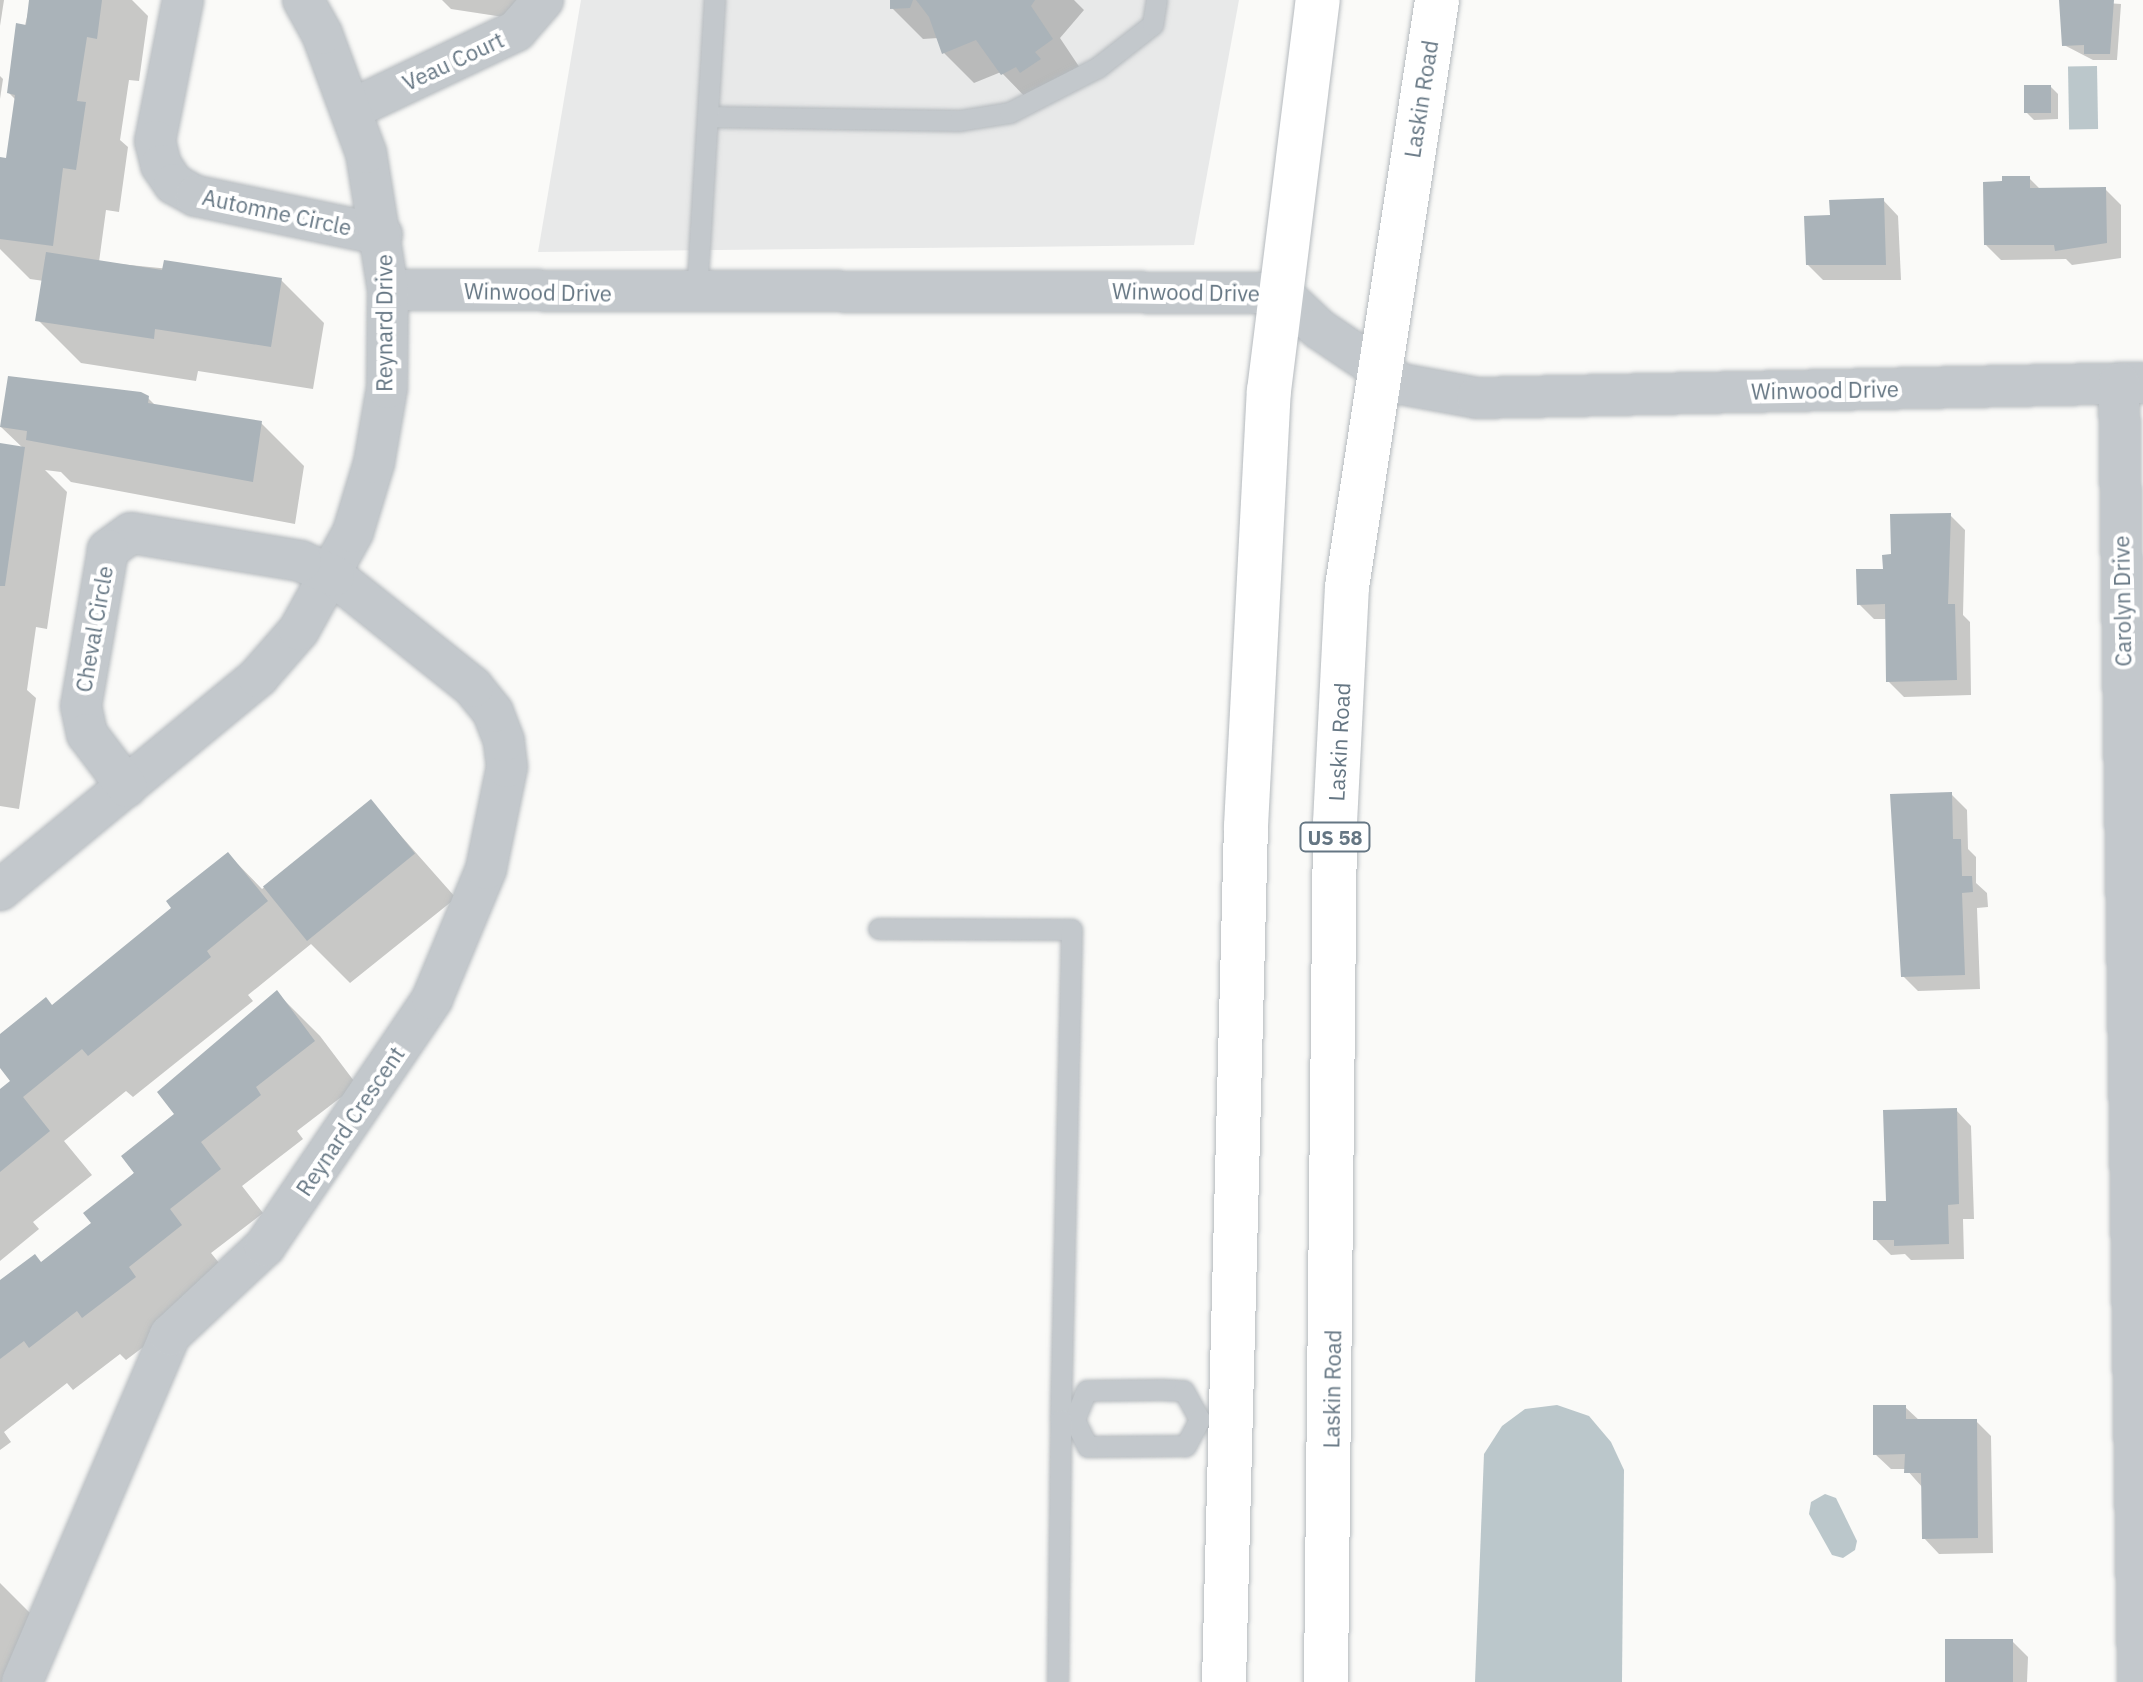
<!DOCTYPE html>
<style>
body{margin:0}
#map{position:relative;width:2143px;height:1682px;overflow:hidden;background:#fafaf8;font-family:"IBM Plex Sans",sans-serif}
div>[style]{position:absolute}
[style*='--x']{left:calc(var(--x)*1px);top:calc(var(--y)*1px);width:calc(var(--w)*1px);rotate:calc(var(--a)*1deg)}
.built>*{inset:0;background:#e8e9e9}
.water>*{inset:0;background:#bbc7cb;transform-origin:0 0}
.shadow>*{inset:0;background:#0003}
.building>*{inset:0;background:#aab3b9;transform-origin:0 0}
.roads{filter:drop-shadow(0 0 2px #b5babe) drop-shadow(0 0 2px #b5babe)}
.service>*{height:20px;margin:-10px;padding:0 10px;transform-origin:10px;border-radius:10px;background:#c3c8cc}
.minor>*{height:40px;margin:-20px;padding:0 20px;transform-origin:20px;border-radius:20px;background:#c3c8cc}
.primary>*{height:44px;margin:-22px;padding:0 22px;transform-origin:22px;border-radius:22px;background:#fff}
span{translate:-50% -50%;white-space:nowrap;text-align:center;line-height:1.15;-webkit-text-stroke:8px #fff;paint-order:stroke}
.shield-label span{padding:2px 6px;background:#fff;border:2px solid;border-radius:6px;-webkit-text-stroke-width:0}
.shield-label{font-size:20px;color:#657683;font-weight:700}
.street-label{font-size:22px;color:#657683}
</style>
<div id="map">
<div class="built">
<i style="clip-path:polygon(581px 0,1239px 0,1194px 245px,538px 252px)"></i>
</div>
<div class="water">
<i style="left:2097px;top:66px;width:63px;height:29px;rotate:89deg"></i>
<i style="clip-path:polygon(1557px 1405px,1589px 1416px,1611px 1442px,1624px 1470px,1622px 1682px,1475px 1682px,1484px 1454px,1502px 1426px,1525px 1409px)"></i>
<i style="clip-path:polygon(1825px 1494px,1836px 1498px,1857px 1541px,1855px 1550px,1843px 1558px,1832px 1555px,1809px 1514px,1811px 1502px)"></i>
</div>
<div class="shadow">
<i style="clip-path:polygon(0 0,4px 0,0 26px)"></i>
<i style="clip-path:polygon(31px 0,132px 0,148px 16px,139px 81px,129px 80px,120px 140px,128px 147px,119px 212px,106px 210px,99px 262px,281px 280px,324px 323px,313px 389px,198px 371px,196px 381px,81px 363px,38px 320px,44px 281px,30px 279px,0 249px,0 159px,8px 160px,16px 100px,9px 93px)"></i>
<i style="clip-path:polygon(442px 0,519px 0,516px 19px,451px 9px)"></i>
<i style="clip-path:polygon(892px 0,1074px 0,1084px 10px,1060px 38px,1082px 71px,1033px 105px,1001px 72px,974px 83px,944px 53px,938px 38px,923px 39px,892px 8px)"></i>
<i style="clip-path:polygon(2061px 0,2121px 4px,2117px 60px,2093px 60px,2064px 45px)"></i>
<i style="clip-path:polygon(0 76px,3px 79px,0 99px)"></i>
<i style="clip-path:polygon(2051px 87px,2058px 94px,2058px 119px,2034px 120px,2026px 112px)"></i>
<i style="clip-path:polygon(2029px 178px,2041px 190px,2105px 189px,2121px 205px,2121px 258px,2072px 265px,2066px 259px,2001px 260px,1986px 245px)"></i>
<i style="clip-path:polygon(1883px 200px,1898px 216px,1901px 280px,1823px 280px,1808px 265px,1832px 217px)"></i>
<i style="clip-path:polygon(148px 398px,157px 407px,261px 423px,304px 466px,295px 524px,71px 482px,61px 472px,45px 470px,67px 492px,47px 629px,36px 627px,27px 690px,36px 698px,19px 809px,0 806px,0 445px,24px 449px,1px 427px)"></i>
<i style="clip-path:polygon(1950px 515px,1965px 530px,1963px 615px,1970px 622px,1971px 695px,1904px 697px,1888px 681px,1887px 619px,1874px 619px,1859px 604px,1893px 556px)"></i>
<i style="clip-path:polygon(1951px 794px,1967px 810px,1968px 849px,1976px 857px,1976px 883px,1987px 893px,1988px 907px,1977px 908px,1980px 989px,1918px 991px,1903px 976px)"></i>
<i style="clip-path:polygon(371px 802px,456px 898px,350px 983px,311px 944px,248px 995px,253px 1001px,133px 1097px,126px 1091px,64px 1141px,92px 1175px,33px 1222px,39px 1229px,0 1261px,0 1093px,13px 1081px,0 1065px,0 1036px,52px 1007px,174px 908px,228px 854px,262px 889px)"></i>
<i style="clip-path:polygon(277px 993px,320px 1036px,357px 1085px,297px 1131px,303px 1139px,242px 1186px,263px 1213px,211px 1253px,224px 1269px,178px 1321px,126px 1360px,120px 1354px,73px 1390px,67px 1383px,4px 1432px,11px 1442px,0 1450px,0 1283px,42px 1263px,94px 1223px)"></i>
<i style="clip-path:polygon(1956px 1110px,1971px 1126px,1974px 1219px,1963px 1219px,1964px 1259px,1911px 1260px,1905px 1254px,1891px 1255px,1875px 1239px,1888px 1202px)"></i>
<i style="clip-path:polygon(1905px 1407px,1920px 1421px,1976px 1421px,1991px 1436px,1993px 1553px,1939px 1554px,1924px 1538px,1923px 1488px,1906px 1469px,1891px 1469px,1875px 1454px)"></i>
<i style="clip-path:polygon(0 1583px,30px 1613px,3px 1682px,0 1682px)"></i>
<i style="clip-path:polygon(2012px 1641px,2028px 1657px,2027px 1682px,1948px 1682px)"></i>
</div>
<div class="building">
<i style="clip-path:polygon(29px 0,102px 0,97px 39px,87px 37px,77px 101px,86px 102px,76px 170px,63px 168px,53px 246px,0 239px,0 157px,6px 158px,15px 95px,7px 93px,16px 23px,26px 25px)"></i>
<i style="clip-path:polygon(890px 0,913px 0,910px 8px,890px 9px)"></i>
<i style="clip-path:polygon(916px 0,1035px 0,1031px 6px,1053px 39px,1035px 52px,1041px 59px,1020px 73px,1016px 67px,1001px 75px,976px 40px,942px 54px,929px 17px)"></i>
<i style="clip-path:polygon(2059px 0,2114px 0,2110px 54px,2084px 54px,2084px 45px,2062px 46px)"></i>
<i style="left:2024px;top:85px;width:27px;height:28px"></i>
<i style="clip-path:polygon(2002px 176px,2030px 176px,2030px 188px,2106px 187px,2107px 243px,2055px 251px,2054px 245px,1984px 245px,1983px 182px,2002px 181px)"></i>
<i style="clip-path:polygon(1884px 198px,1886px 265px,1806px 265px,1804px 216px,1830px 215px,1829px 200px)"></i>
<i style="clip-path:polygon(46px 252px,162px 270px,164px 260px,282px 278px,271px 347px,155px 329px,154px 339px,35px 321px)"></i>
<i style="clip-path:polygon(8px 376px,141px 392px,149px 396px,148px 403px,262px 421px,253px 482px,26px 440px,27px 431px,0 427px)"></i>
<i style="clip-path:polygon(0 443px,25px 447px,5px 586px,0 586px)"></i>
<i style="clip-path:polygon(1951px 513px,1948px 604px,1955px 604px,1957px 680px,1886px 682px,1885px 604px,1857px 605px,1856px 569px,1883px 569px,1882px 555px,1891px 554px,1890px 514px)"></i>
<i style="clip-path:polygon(1952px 792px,1953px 839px,1961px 839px,1962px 876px,1972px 876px,1973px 892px,1962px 893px,1965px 975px,1901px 977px,1890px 794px)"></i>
<i style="left:371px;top:799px;width:70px;height:139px;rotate:51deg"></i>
<i style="clip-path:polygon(228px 852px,268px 901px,207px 951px,211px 957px,88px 1056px,82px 1049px,23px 1097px,50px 1131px,0 1172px,0 1089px,10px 1081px,0 1068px,0 1034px,46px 997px,52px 1005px,171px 908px,166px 901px)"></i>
<i style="clip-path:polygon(277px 990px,315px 1041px,256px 1087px,261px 1095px,201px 1142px,221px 1169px,170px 1209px,182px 1225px,129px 1267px,136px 1277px,82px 1318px,77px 1311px,29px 1348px,24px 1341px,0 1359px,0 1280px,35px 1254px,41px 1262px,91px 1223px,83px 1213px,134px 1173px,121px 1156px,174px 1114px,157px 1092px)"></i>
<i style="clip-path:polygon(1957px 1108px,1959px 1204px,1948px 1205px,1949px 1244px,1894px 1246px,1894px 1240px,1873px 1240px,1873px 1201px,1886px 1201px,1883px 1110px)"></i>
<i style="clip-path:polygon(1873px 1405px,1906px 1405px,1906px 1419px,1977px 1419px,1978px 1538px,1922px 1539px,1921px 1473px,1904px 1473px,1905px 1454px,1873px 1455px)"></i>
<i style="left:2013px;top:1639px;width:43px;height:68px;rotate:90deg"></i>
</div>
<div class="roads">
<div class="service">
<i style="--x:708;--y:117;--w:252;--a:0.9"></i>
<i style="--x:960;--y:121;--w:51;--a:-9.1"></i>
<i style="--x:1010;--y:113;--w:99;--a:-27.1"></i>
<i style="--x:1098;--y:68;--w:70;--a:-38"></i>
<i style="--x:1153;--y:25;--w:25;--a:-81"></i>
<i style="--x:697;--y:294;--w:295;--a:-86.5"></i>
<i style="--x:879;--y:929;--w:193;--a:0.3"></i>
<i style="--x:1072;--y:930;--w:490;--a:91.3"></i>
<i style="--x:1061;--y:1420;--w:14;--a:0"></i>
<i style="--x:1162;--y:1390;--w:22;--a:3"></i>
<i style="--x:1184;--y:1391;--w:33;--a:61"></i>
<i style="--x:1200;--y:1420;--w:30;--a:118"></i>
<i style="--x:1186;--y:1446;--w:98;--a:179.4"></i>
<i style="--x:1088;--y:1447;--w:30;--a:-116"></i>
<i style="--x:1075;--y:1420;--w:31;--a:-68"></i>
<i style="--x:1087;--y:1391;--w:75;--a:-0.8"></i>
<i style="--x:1058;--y:1682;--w:262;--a:-89.3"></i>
</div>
<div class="minor">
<i style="--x:183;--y:0;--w:144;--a:101.2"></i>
<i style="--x:155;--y:141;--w:25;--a:76"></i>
<i style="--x:161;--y:165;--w:23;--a:56"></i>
<i style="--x:174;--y:184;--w:25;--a:29"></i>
<i style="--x:196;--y:196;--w:190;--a:11.8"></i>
<i style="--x:352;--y:109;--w:182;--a:-25.4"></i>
<i style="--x:516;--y:31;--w:41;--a:-48.9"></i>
<i style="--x:388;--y:290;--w:893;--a:0.19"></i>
<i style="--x:1281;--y:293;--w:52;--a:43.5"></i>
<i style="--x:1319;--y:329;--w:99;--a:33.9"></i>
<i style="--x:1401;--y:384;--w:77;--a:10.4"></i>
<i style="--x:1477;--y:398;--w:666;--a:-1.29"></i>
<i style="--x:2119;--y:383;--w:1299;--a:89.16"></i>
<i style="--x:0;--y:890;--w:335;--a:-39.5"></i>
<i style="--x:258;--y:677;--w:62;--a:-48.9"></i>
<i style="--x:299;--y:630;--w:112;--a:-61.1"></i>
<i style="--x:353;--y:532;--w:72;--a:-73.1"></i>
<i style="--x:374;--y:463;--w:76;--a:-80.2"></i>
<i style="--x:387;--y:388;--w:98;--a:-89.4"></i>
<i style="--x:388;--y:290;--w:139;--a:-99.1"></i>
<i style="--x:366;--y:153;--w:127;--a:-110.3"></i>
<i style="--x:322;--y:34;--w:39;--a:-119"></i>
<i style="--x:22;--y:1682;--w:377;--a:-66.9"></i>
<i style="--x:170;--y:1335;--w:130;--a:-43.1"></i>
<i style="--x:265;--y:1246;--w:298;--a:-55.9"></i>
<i style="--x:432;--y:999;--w:141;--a:-67.4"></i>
<i style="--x:486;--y:869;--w:104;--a:-78.4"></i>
<i style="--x:507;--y:767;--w:26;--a:-97"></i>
<i style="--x:504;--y:741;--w:31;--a:-111"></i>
<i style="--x:493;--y:712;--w:32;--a:-129"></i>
<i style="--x:473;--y:687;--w:178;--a:-141.4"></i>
<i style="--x:334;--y:576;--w:36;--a:-156"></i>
<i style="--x:301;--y:561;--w:172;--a:-170.6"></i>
<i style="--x:131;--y:533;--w:29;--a:144"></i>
<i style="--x:108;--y:550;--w:158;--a:99.8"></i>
<i style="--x:81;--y:706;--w:29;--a:78"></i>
<i style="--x:87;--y:734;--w:66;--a:53"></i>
</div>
<div class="primary">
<i style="--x:1224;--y:1682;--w:856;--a:-88.53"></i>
<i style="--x:1246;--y:826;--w:436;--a:-87"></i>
<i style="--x:1269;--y:391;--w:394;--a:-82.9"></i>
<i style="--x:1326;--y:1682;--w:859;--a:-89.4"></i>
<i style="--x:1335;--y:823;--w:236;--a:-87.1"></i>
<i style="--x:1347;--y:587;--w:594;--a:-81.28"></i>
</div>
</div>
<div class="shield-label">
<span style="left:1335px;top:837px">US 58</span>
</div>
<div class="street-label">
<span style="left:453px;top:61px;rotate:-25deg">Veau Court</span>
<span style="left:1421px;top:99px;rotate:-81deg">Laskin Road</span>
<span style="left:277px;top:212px;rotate:12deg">Automne Circle</span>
<span style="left:538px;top:292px;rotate:1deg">Winwood Drive</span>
<span style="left:1186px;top:292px;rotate:1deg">Winwood Drive</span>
<span style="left:384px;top:323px;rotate:-90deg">Reynard Drive</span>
<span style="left:1825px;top:390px;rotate:-1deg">Winwood Drive</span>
<span style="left:2122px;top:601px;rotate:-91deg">Carolyn Drive</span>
<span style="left:94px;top:629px;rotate:-80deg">Cheval Circle</span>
<span style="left:1339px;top:742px;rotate:-87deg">Laskin Road</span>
<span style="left:350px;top:1121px;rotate:-56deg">Reynard Crescent</span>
<span style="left:1332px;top:1389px;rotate:-89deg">Laskin Road</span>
</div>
</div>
